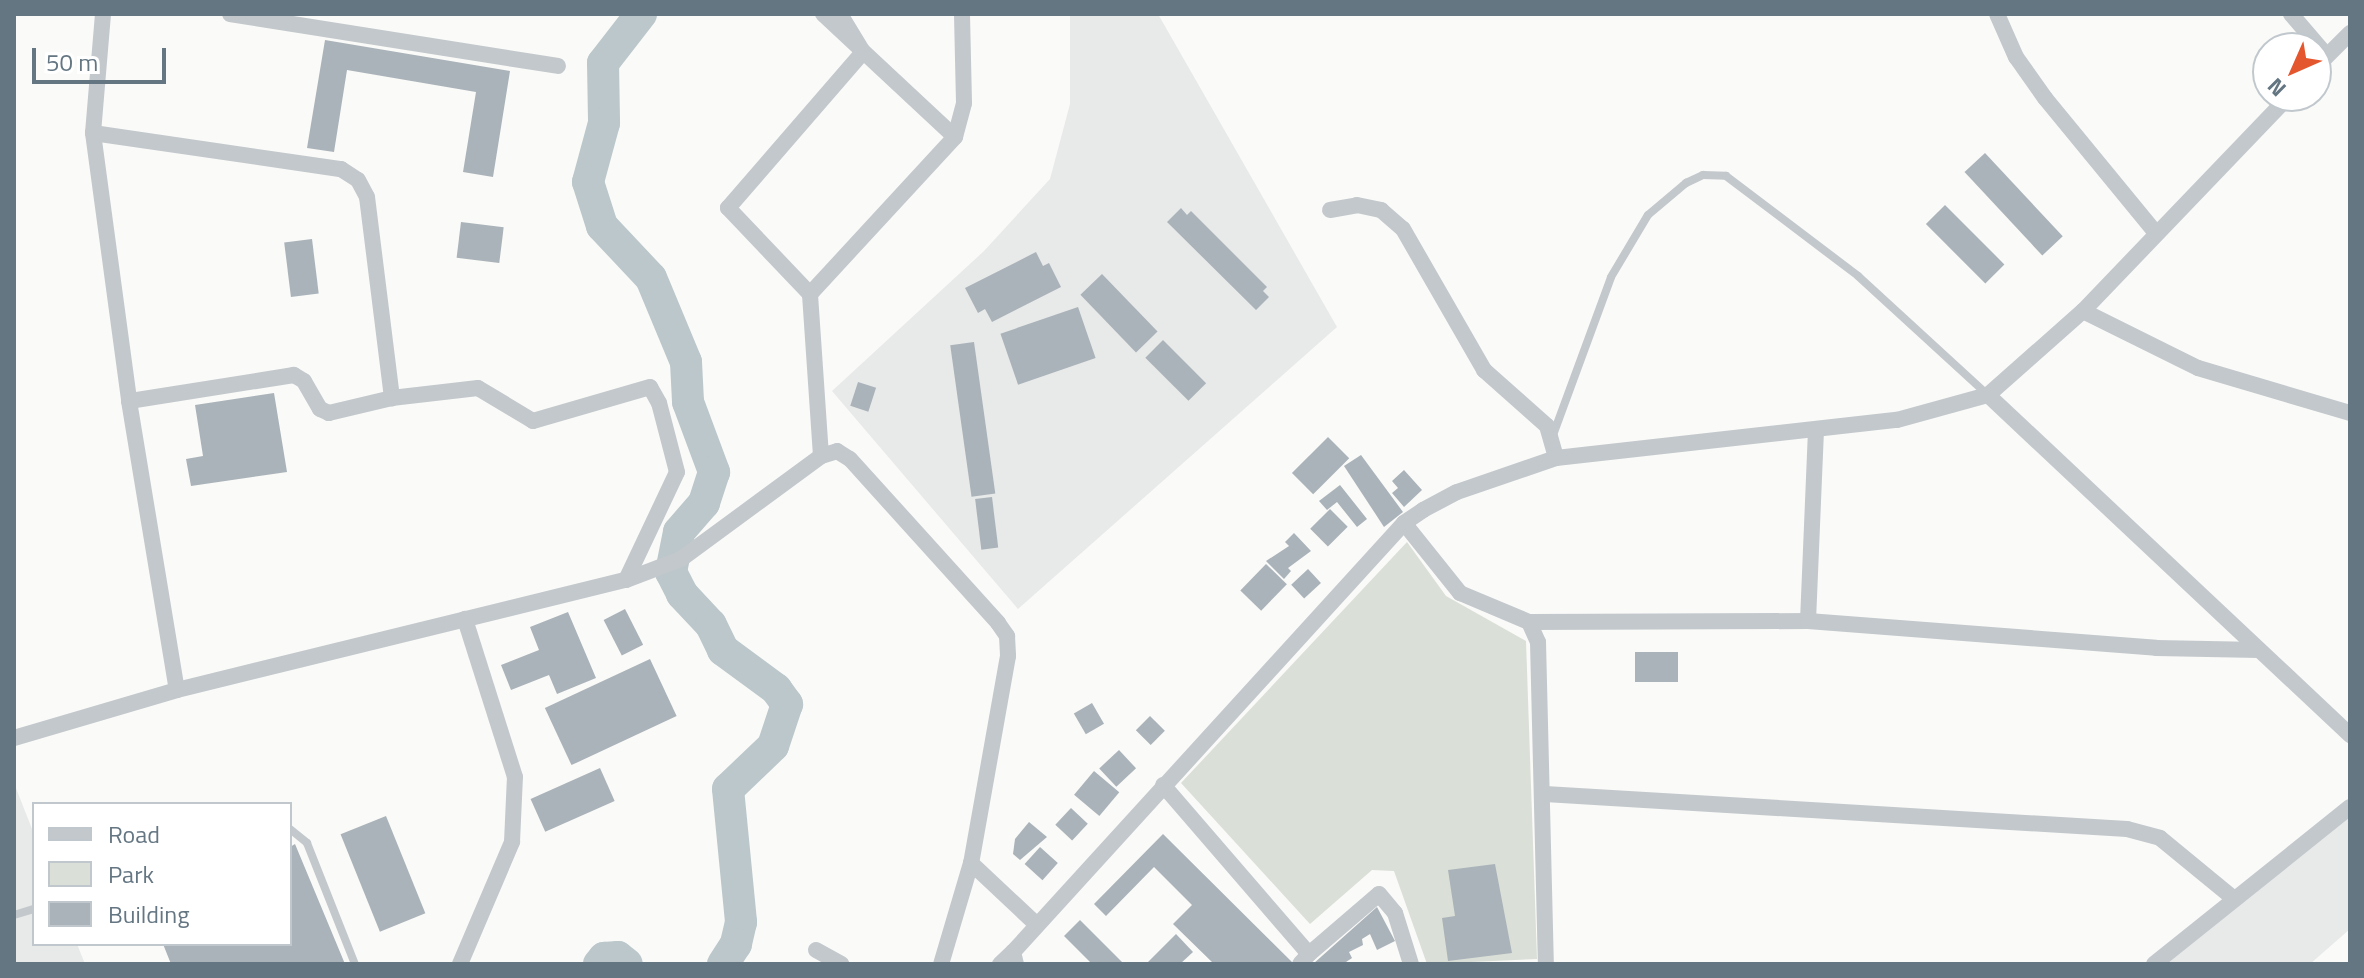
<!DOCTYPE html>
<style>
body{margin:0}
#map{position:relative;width:2364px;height:978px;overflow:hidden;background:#fafaf8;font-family:"Titillium Web",sans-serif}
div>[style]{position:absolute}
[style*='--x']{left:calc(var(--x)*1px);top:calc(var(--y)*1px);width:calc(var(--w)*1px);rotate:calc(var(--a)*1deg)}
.built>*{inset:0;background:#e8e9e9}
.green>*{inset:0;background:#dadfd7}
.river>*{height:32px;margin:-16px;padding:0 16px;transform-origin:16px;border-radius:16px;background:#bbc7cb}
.building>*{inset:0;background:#aab3b9;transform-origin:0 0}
.lane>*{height:8px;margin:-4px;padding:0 4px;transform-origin:4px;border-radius:4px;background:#c3c8cc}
.street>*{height:16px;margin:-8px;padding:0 8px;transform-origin:8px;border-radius:8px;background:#c3c8cc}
span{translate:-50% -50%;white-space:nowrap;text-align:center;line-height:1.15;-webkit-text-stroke:8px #fff;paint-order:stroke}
.frame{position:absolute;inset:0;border:16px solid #657683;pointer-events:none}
.legend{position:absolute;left:32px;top:802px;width:260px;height:144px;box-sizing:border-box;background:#fff;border:2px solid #c1c8cd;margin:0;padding:10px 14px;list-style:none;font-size:24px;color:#657683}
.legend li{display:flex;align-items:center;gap:16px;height:40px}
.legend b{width:40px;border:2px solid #c1c8cd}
.north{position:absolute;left:2252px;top:32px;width:80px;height:80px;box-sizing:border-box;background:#fff;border:2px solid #c1c8cd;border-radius:50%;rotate:225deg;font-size:22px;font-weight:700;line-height:32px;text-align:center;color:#657683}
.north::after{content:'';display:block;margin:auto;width:28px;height:36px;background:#e4572e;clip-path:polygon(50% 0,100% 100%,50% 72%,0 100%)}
.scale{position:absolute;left:32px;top:48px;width:134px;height:36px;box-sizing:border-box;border:4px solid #657683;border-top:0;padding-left:10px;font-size:24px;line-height:28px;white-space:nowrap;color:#657683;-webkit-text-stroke:6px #fff;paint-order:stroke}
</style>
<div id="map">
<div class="built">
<i style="clip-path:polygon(1070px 14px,1158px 14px,1337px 327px,1018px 609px,832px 391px,984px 251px,1050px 179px,1070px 104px)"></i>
<i style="clip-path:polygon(14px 783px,34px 834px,34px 944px,77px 944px,85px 964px,14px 964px)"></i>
<i style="clip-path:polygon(2350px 804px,2350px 929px,2310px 964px,2164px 964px)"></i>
</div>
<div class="green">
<i style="clip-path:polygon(1407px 542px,1446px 596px,1526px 641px,1537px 959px,1427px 964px,1394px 871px,1372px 870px,1310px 924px,1181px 783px)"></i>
</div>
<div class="river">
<i style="--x:641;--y:14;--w:62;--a:127.8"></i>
<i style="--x:603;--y:63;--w:60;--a:89"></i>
<i style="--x:604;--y:123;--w:61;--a:105.2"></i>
<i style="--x:588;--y:182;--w:46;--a:72.3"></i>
<i style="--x:602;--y:226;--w:71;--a:46.7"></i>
<i style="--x:651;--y:278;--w:91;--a:67.4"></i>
<i style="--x:686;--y:362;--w:40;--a:87.1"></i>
<i style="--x:688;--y:402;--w:75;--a:69.6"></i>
<i style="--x:714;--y:472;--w:33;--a:108"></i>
<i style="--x:704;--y:503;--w:38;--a:131"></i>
<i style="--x:679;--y:532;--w:41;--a:101.3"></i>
<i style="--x:671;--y:572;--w:25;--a:63"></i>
<i style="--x:682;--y:594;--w:42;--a:46.9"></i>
<i style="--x:711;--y:625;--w:28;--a:64"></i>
<i style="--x:723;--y:650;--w:66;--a:36.3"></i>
<i style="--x:776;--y:689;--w:19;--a:54"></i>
<i style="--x:787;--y:704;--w:44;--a:108.4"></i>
<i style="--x:773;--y:746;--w:62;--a:136.3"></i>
<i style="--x:728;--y:789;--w:134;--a:84.4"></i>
<i style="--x:741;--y:922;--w:23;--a:103"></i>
<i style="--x:736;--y:944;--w:24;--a:123"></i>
<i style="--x:599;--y:964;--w:8;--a:-50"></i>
<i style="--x:604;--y:958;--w:14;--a:-4"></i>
<i style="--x:618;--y:957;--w:11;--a:38"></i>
</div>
<div class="building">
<i style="clip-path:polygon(325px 40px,510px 71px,493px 177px,463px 172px,476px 92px,347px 70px,334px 152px,307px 148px)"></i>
<i style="left:1985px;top:153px;width:114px;height:28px;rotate:47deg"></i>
<i style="left:1945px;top:205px;width:84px;height:27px;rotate:45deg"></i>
<i style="clip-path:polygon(1181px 208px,1187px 215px,1191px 211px,1267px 287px,1263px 291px,1269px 297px,1256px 310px,1167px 222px)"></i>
<i style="left:461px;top:222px;width:43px;height:36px;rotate:7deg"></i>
<i style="left:312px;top:239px;width:55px;height:28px;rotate:83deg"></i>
<i style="clip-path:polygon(1036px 252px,1043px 266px,1049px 263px,1061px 287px,992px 322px,985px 309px,978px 313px,965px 288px)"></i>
<i style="left:1102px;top:274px;width:80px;height:30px;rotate:46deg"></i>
<i style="left:1078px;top:307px;width:54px;height:82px;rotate:71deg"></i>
<i style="left:1163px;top:340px;width:61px;height:25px;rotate:45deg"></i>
<i style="left:974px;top:342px;width:153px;height:24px;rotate:82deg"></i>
<i style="left:858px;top:382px;width:19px;height:25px;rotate:18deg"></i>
<i style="clip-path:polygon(274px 393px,287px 472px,191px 486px,186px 459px,203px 456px,195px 405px)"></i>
<i style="left:1328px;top:437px;width:30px;height:51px;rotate:45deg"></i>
<i style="clip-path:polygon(1361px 455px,1403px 512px,1384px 527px,1344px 466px)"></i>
<i style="clip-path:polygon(1404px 470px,1422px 490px,1404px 507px,1392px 493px,1398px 488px,1392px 481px)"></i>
<i style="clip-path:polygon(1340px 485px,1367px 519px,1357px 527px,1337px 502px,1327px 510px,1319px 501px)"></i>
<i style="left:992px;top:497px;width:51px;height:17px;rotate:83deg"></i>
<i style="left:1330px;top:509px;width:25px;height:28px;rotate:45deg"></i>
<i style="clip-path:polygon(1294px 533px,1311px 551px,1288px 568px,1291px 571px,1284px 579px,1266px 561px,1289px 546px,1285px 542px)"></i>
<i style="left:1266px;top:564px;width:29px;height:37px;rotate:44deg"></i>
<i style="left:1308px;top:569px;width:19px;height:23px;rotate:47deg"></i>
<i style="left:625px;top:609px;width:40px;height:24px;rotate:63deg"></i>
<i style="clip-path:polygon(568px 612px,596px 678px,557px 694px,549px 675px,511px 690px,501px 665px,539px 650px,530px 627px)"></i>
<i style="left:1635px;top:652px;width:43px;height:30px"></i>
<i style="left:650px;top:659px;width:63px;height:116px;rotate:65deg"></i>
<i style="left:1092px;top:703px;width:24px;height:21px;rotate:60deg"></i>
<i style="left:1150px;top:716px;width:21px;height:20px;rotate:45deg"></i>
<i style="left:1119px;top:750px;width:25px;height:27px;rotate:47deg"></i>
<i style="left:600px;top:768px;width:36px;height:76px;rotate:66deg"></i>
<i style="left:1094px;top:771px;width:33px;height:31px;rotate:40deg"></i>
<i style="left:1071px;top:808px;width:23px;height:23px;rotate:43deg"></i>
<i style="left:386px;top:816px;width:105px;height:49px;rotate:68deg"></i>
<i style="clip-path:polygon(1029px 822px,1047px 837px,1020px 860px,1013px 854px,1015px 839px)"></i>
<i style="clip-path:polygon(1163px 834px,1292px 962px,1290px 964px,1214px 964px,1173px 924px,1192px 905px,1154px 867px,1106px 916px,1094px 904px)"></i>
<i style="clip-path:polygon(295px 844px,345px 964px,171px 964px,163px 944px,290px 944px,290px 847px)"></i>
<i style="left:1040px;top:847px;width:24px;height:23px;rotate:42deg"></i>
<i style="clip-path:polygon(1495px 864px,1512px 953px,1448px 961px,1442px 918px,1455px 916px,1448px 870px)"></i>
<i style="clip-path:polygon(1377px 907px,1395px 941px,1377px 950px,1370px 934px,1362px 939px,1363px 945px,1349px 952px,1352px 958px,1343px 964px,1313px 964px)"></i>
<i style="clip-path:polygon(1080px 920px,1124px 964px,1092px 964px,1064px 936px)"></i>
<i style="clip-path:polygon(1176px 934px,1193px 952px,1180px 964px,1146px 964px)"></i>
</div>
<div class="lane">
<i style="--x:1553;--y:435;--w:168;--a:-69.8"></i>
<i style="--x:1611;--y:277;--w:72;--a:-59.2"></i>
<i style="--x:1648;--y:215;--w:50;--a:-40.1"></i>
<i style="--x:1686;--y:183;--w:19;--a:-25"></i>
<i style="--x:1703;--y:175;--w:23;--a:2"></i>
<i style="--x:1726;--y:176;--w:166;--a:37.1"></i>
<i style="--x:1858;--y:276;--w:176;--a:42.5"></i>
<i style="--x:290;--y:829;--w:22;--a:39"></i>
<i style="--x:307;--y:843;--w:130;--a:68.4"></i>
<i style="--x:14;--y:915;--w:21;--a:-17"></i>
</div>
<div class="street">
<i style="--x:103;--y:14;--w:119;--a:94.8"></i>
<i style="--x:93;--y:133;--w:270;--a:82.3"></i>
<i style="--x:129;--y:401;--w:293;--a:80.6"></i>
<i style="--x:230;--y:14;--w:332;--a:9"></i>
<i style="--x:823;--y:14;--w:180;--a:43"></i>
<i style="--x:1997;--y:14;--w:47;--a:66.2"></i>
<i style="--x:2016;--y:57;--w:50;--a:54.7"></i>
<i style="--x:2045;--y:98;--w:175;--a:50.6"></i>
<i style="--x:2291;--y:14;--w:55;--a:49.4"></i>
<i style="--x:2316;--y:67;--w:48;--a:-45"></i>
<i style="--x:93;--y:133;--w:251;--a:8.3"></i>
<i style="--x:341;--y:169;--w:20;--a:33"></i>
<i style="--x:358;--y:180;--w:19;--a:62"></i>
<i style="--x:367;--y:197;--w:203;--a:82.9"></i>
<i style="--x:1330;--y:210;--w:27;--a:-10"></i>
<i style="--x:1357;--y:205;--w:25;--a:12"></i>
<i style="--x:1381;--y:210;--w:29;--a:41"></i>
<i style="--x:1403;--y:229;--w:163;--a:60.1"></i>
<i style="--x:1484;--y:370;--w:84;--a:41.6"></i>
<i style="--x:1547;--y:426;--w:33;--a:74"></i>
<i style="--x:810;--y:294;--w:119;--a:-133.6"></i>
<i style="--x:728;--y:208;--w:206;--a:-49.1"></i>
<i style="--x:863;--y:52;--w:44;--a:-121.2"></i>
<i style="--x:2083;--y:311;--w:128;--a:26.4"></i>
<i style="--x:2198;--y:368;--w:159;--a:16.5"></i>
<i style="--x:1988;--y:395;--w:497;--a:43.2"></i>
<i style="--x:821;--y:456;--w:162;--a:-93.9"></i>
<i style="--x:810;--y:294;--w:214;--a:-47.3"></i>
<i style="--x:955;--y:137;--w:35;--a:-75"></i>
<i style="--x:964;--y:103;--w:89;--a:-91.3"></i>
<i style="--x:1404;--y:523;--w:90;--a:51.3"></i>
<i style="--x:1460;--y:593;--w:75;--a:22.8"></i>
<i style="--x:1529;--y:622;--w:22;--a:66"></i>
<i style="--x:1538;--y:642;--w:322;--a:88.6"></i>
<i style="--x:626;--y:580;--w:59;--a:-20.9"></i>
<i style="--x:681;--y:559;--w:174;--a:-36.3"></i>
<i style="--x:821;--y:456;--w:17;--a:-17"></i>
<i style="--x:837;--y:451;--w:15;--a:32"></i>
<i style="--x:850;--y:459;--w:221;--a:47.9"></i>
<i style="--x:998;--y:623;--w:16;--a:55"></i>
<i style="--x:1007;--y:636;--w:20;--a:87"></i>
<i style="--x:1008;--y:656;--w:210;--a:100.1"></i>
<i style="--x:971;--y:863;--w:105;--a:106.5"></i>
<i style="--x:1808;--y:621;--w:190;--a:-87.6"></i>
<i style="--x:1529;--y:622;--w:279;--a:-0.2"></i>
<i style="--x:1808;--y:621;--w:349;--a:4.4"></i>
<i style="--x:2156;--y:648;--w:103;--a:1.1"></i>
<i style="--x:14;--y:738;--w:170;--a:-16.4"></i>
<i style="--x:177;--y:690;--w:462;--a:-13.8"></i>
<i style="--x:626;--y:580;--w:119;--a:-64.7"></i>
<i style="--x:677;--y:472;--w:71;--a:-104.6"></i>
<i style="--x:659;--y:403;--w:18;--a:-119"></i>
<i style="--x:650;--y:387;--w:122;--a:163.8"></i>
<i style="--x:533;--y:421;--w:64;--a:-149"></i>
<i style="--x:478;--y:388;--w:87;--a:173.4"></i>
<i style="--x:392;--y:398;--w:65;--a:166.6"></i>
<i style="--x:329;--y:413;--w:10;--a:-156"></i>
<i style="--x:320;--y:409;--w:32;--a:-120"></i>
<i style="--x:304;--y:381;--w:12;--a:-149"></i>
<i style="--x:294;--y:375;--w:167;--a:171"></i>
<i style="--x:1163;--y:785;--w:223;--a:49.2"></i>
<i style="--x:1309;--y:954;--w:13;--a:132"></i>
<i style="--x:1545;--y:794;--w:583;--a:3.44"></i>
<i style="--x:2127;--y:829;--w:34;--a:15"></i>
<i style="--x:2160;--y:838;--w:94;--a:39.4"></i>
<i style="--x:971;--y:863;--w:89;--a:43.2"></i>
<i style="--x:816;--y:950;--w:29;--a:29"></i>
<i style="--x:1013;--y:952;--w:580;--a:-47.65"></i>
<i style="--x:1404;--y:523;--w:23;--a:-34"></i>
<i style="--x:1423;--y:510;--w:38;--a:-28"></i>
<i style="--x:1457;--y:492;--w:105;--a:-19"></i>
<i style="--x:1556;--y:458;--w:343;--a:-6.4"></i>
<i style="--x:1897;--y:420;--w:94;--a:-15.4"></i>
<i style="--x:1988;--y:395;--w:127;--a:-41.5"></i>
<i style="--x:2083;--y:311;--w:298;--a:-46.2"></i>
<i style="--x:1309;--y:954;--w:92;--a:-40.6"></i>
<i style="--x:1379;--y:894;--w:25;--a:50"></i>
<i style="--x:1395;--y:913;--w:53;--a:72.6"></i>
<i style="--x:460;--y:964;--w:133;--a:-66.9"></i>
<i style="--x:512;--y:842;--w:65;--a:-87.4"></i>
<i style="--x:515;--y:777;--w:166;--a:-107.6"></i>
<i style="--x:1000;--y:964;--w:18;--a:-43"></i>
<i style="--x:1013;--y:952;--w:12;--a:76"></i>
<i style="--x:2154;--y:964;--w:251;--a:-38.7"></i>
</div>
<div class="frame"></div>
<ul class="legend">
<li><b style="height:10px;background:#c3c8cc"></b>Road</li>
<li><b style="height:22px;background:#dadfd7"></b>Park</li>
<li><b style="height:22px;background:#aab3b9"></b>Building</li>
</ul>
<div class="north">N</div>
<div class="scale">50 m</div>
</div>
